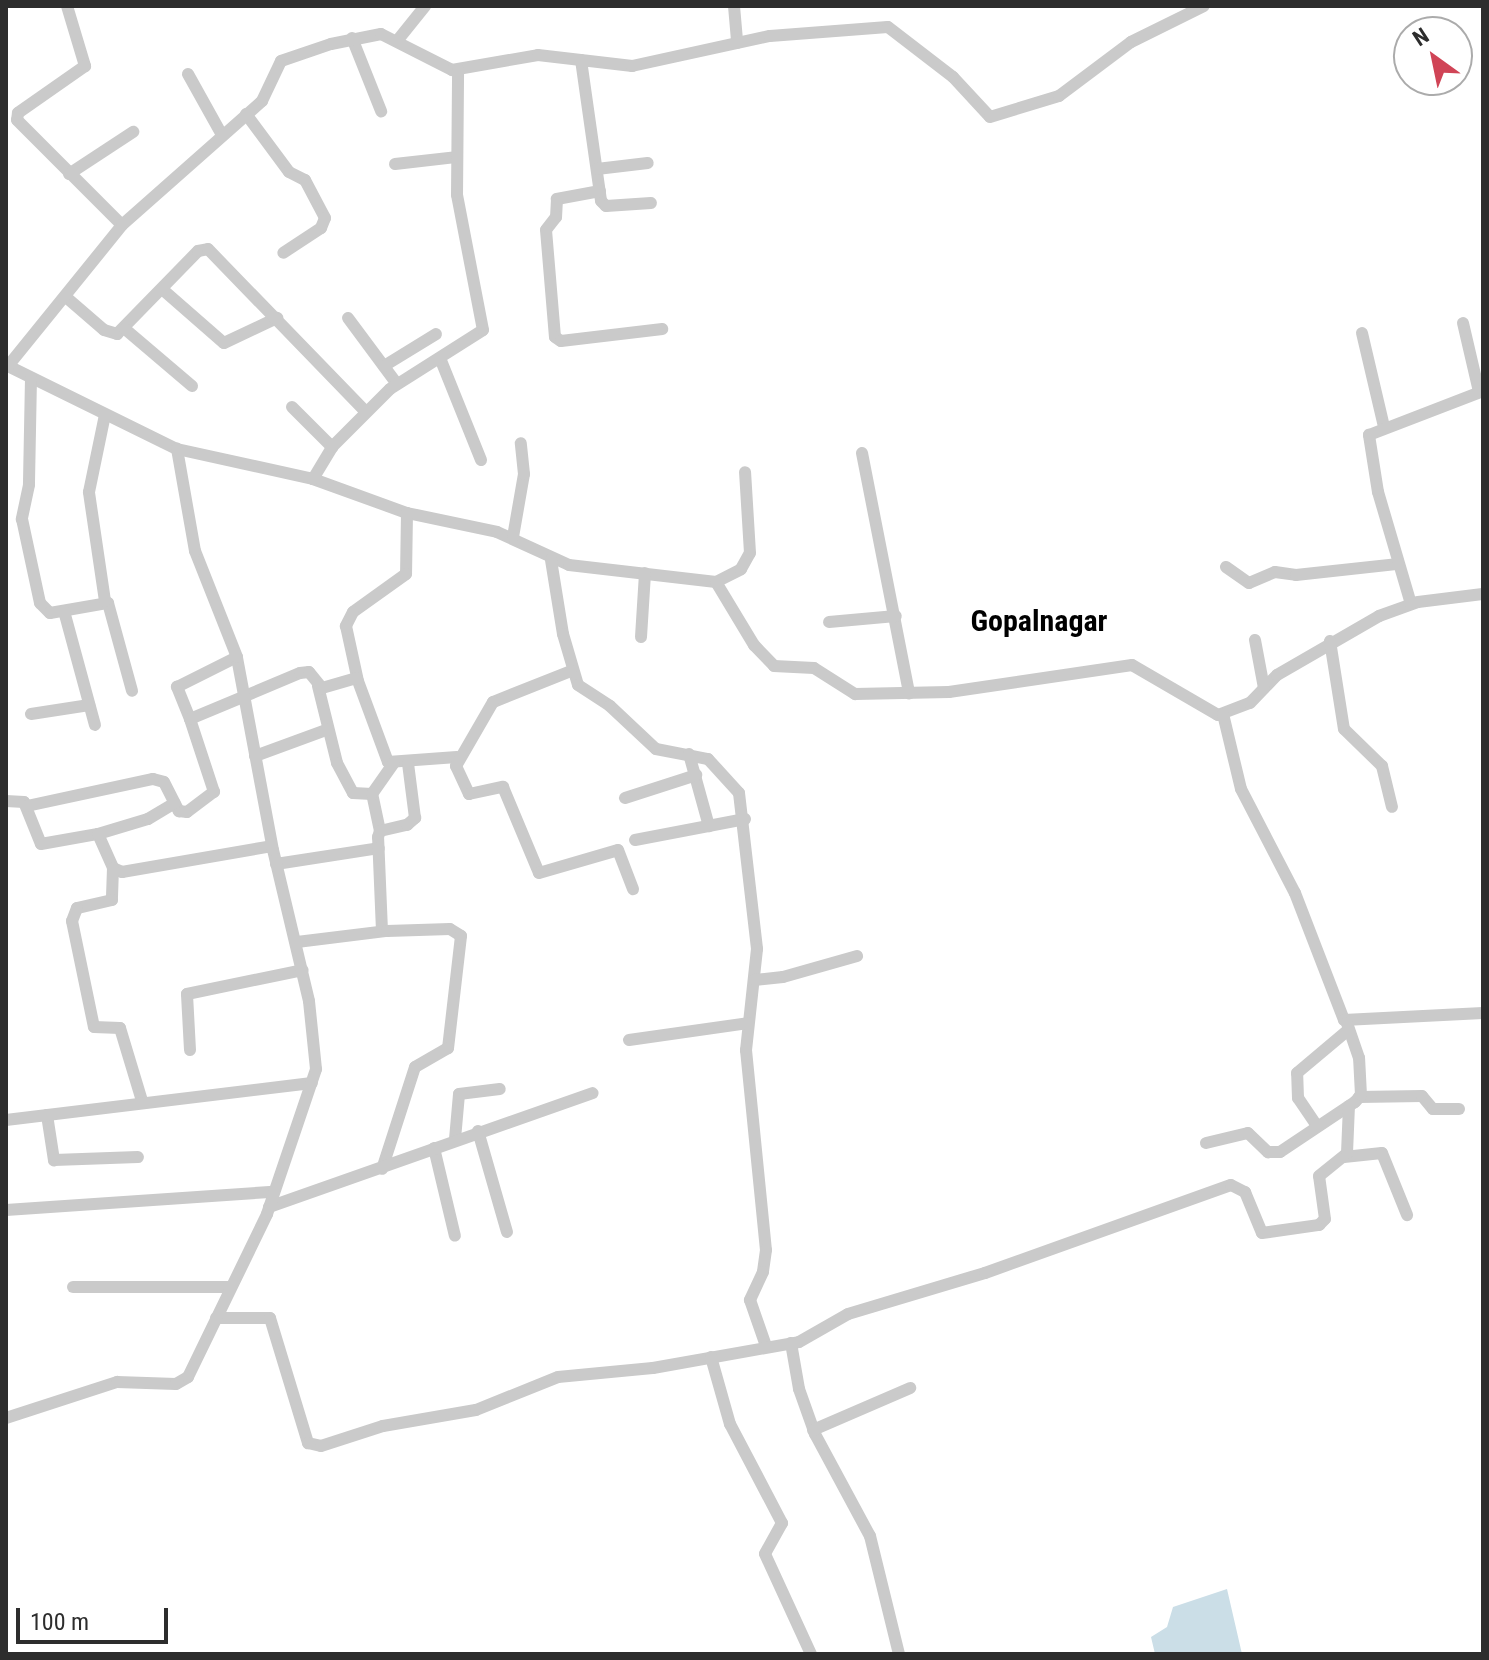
<!DOCTYPE html>
<style>
body{margin:0}
#map{position:relative;width:1489px;height:1660px;overflow:hidden;background:#fff;font-family:"Roboto Condensed",sans-serif}
div>[style]{position:absolute}
[style*='--x']{left:calc(var(--x)*1px);top:calc(var(--y)*1px);width:calc(var(--w)*1px);rotate:calc(var(--a)*1deg)}
.water>*{inset:0;background:#cbdee7}
.minor>*{height:12px;margin:-6px;padding:0 6px;transform-origin:6px;border-radius:6px;background:#cacaca}
span{translate:-50% -50%;white-space:nowrap;text-align:center;line-height:1.15;-webkit-text-stroke:8px #fff;paint-order:stroke}
.district-label{font-size:30px;color:#000;font-weight:700}
.frame{position:absolute;inset:0;border:8px solid #2d2d2d;pointer-events:none}
.north{position:absolute;left:1393px;top:16px;width:80px;height:80px;box-sizing:border-box;background:#fff;border:2px solid #ababab;border-radius:50%;rotate:327deg;font-size:22px;font-weight:700;line-height:32px;text-align:center;color:#2d2d2d}
.north::after{content:'';display:block;margin:auto;width:28px;height:36px;background:#d04456;clip-path:polygon(50% 0,100% 100%,50% 72%,0 100%)}
.scale{position:absolute;left:16px;top:1608px;width:152px;height:36px;box-sizing:border-box;border:4px solid #2d2d2d;border-top:0;padding-left:10px;font-size:24px;line-height:28px;white-space:nowrap;color:#2d2d2d;-webkit-text-stroke:6px #fff;paint-order:stroke}
</style>
<div id="map">
<div class="water">
<i style="clip-path:polygon(1227px 1589px,1242px 1654px,1155px 1654px,1151px 1637px,1167px 1627px,1173px 1607px)"></i>
</div>
<div class="minor">
<i style="--x:67;--y:6;--w:63;--a:73.3"></i>
<i style="--x:85;--y:66;--w:82;--a:145"></i>
<i style="--x:18;--y:113;--w:7;--a:98"></i>
<i style="--x:17;--y:120;--w:148;--a:45"></i>
<i style="--x:734;--y:6;--w:37;--a:85"></i>
<i style="--x:352;--y:38;--w:79;--a:68.3"></i>
<i style="--x:397;--y:41;--w:45;--a:-51.3"></i>
<i style="--x:581;--y:60;--w:142;--a:81.9"></i>
<i style="--x:601;--y:201;--w:7;--a:45"></i>
<i style="--x:606;--y:206;--w:45;--a:-3.8"></i>
<i style="--x:188;--y:74;--w:70;--a:60.9"></i>
<i style="--x:246;--y:114;--w:72;--a:53.4"></i>
<i style="--x:289;--y:172;--w:18;--a:27"></i>
<i style="--x:305;--y:180;--w:43;--a:62.2"></i>
<i style="--x:325;--y:218;--w:11;--a:112"></i>
<i style="--x:321;--y:228;--w:45;--a:146.7"></i>
<i style="--x:395;--y:164;--w:61;--a:-6.5"></i>
<i style="--x:597;--y:169;--w:51;--a:-6.7"></i>
<i style="--x:69;--y:174;--w:77;--a:-33.3"></i>
<i style="--x:600;--y:191;--w:44;--a:169.5"></i>
<i style="--x:557;--y:199;--w:18;--a:93"></i>
<i style="--x:556;--y:217;--w:16;--a:128"></i>
<i style="--x:546;--y:230;--w:107;--a:85.2"></i>
<i style="--x:555;--y:337;--w:7;--a:34"></i>
<i style="--x:561;--y:341;--w:102;--a:-6.8"></i>
<i style="--x:162;--y:289;--w:82;--a:41.1"></i>
<i style="--x:224;--y:343;--w:59;--a:-25.3"></i>
<i style="--x:67;--y:298;--w:49;--a:40.9"></i>
<i style="--x:104;--y:330;--w:14;--a:17"></i>
<i style="--x:117;--y:334;--w:116;--a:-45.7"></i>
<i style="--x:198;--y:251;--w:10;--a:-11"></i>
<i style="--x:208;--y:249;--w:227;--a:45.9"></i>
<i style="--x:348;--y:318;--w:82;--a:53.4"></i>
<i style="--x:1463;--y:323;--w:71;--a:76.9"></i>
<i style="--x:125;--y:329;--w:88;--a:40.4"></i>
<i style="--x:1362;--y:333;--w:97;--a:76.8"></i>
<i style="--x:440;--y:358;--w:110;--a:68.1"></i>
<i style="--x:6;--y:365;--w:191;--a:26.2"></i>
<i style="--x:177;--y:449;--w:139;--a:12.4"></i>
<i style="--x:313;--y:479;--w:100;--a:19.9"></i>
<i style="--x:407;--y:513;--w:92;--a:11.9"></i>
<i style="--x:497;--y:532;--w:79;--a:24.6"></i>
<i style="--x:569;--y:565;--w:148;--a:6.6"></i>
<i style="--x:716;--y:582;--w:74;--a:58.9"></i>
<i style="--x:754;--y:645;--w:29;--a:46"></i>
<i style="--x:774;--y:666;--w:40;--a:2.9"></i>
<i style="--x:814;--y:668;--w:49;--a:32.4"></i>
<i style="--x:855;--y:694;--w:94;--a:-1.2"></i>
<i style="--x:949;--y:692;--w:185;--a:-8.4"></i>
<i style="--x:1132;--y:665;--w:99;--a:30.2"></i>
<i style="--x:1218;--y:715;--w:34;--a:-21"></i>
<i style="--x:1250;--y:703;--w:39;--a:-46"></i>
<i style="--x:1277;--y:675;--w:118;--a:-30"></i>
<i style="--x:1379;--y:616;--w:41;--a:-19.7"></i>
<i style="--x:1418;--y:602;--w:65;--a:-7"></i>
<i style="--x:8;--y:366;--w:181;--a:-51"></i>
<i style="--x:122;--y:225;--w:187;--a:-41.5"></i>
<i style="--x:262;--y:101;--w:44;--a:-64.6"></i>
<i style="--x:281;--y:61;--w:53;--a:-18.8"></i>
<i style="--x:331;--y:44;--w:51;--a:-11.3"></i>
<i style="--x:381;--y:34;--w:80;--a:26.9"></i>
<i style="--x:452;--y:70;--w:87;--a:-9.9"></i>
<i style="--x:538;--y:55;--w:95;--a:6.7"></i>
<i style="--x:632;--y:66;--w:141;--a:-12.3"></i>
<i style="--x:770;--y:36;--w:118;--a:-4.4"></i>
<i style="--x:888;--y:27;--w:82;--a:37.6"></i>
<i style="--x:953;--y:77;--w:54;--a:47.2"></i>
<i style="--x:990;--y:117;--w:72;--a:-16.9"></i>
<i style="--x:1059;--y:96;--w:90;--a:-36.9"></i>
<i style="--x:1131;--y:42;--w:81;--a:-26.3"></i>
<i style="--x:384;--y:366;--w:61;--a:-31.6"></i>
<i style="--x:31;--y:378;--w:107;--a:91.1"></i>
<i style="--x:29;--y:485;--w:35;--a:102"></i>
<i style="--x:22;--y:519;--w:86;--a:77.9"></i>
<i style="--x:40;--y:603;--w:14;--a:45"></i>
<i style="--x:50;--y:613;--w:59;--a:-9.8"></i>
<i style="--x:108;--y:603;--w:91;--a:74.7"></i>
<i style="--x:292;--y:407;--w:57;--a:45"></i>
<i style="--x:862;--y:453;--w:245;--a:78.9"></i>
<i style="--x:313;--y:479;--w:37;--a:-59"></i>
<i style="--x:332;--y:447;--w:82;--a:-45"></i>
<i style="--x:390;--y:389;--w:110;--a:-32.4"></i>
<i style="--x:483;--y:330;--w:137;--a:-100.9"></i>
<i style="--x:457;--y:195;--w:125;--a:-89.5"></i>
<i style="--x:407;--y:513;--w:61;--a:90.9"></i>
<i style="--x:406;--y:574;--w:65;--a:144.4"></i>
<i style="--x:353;--y:612;--w:16;--a:117"></i>
<i style="--x:346;--y:626;--w:56;--a:77.7"></i>
<i style="--x:358;--y:681;--w:86;--a:69.7"></i>
<i style="--x:388;--y:762;--w:69;--a:-4.1"></i>
<i style="--x:513;--y:537;--w:64;--a:-80.1"></i>
<i style="--x:524;--y:474;--w:31;--a:-96"></i>
<i style="--x:551;--y:560;--w:75;--a:80.8"></i>
<i style="--x:563;--y:634;--w:53;--a:73.6"></i>
<i style="--x:578;--y:685;--w:38;--a:33"></i>
<i style="--x:610;--y:706;--w:63;--a:43.1"></i>
<i style="--x:656;--y:749;--w:53;--a:10.9"></i>
<i style="--x:708;--y:759;--w:46;--a:47.6"></i>
<i style="--x:739;--y:793;--w:157;--a:83.4"></i>
<i style="--x:757;--y:949;--w:102;--a:96.2"></i>
<i style="--x:746;--y:1050;--w:201;--a:84.3"></i>
<i style="--x:766;--y:1250;--w:22;--a:98"></i>
<i style="--x:763;--y:1272;--w:31;--a:115"></i>
<i style="--x:750;--y:1300;--w:49;--a:70.8"></i>
<i style="--x:1226;--y:567;--w:28;--a:35"></i>
<i style="--x:1249;--y:583;--w:28;--a:-23"></i>
<i style="--x:1275;--y:572;--w:21;--a:8"></i>
<i style="--x:1296;--y:575;--w:103;--a:-6.2"></i>
<i style="--x:716;--y:582;--w:28;--a:-27"></i>
<i style="--x:741;--y:569;--w:18;--a:-61"></i>
<i style="--x:750;--y:553;--w:81;--a:-93.5"></i>
<i style="--x:105;--y:601;--w:110;--a:-98.4"></i>
<i style="--x:89;--y:492;--w:79;--a:-78.3"></i>
<i style="--x:1411;--y:604;--w:117;--a:-106.4"></i>
<i style="--x:1378;--y:492;--w:58;--a:-99"></i>
<i style="--x:1369;--y:435;--w:122;--a:-21.1"></i>
<i style="--x:64;--y:611;--w:118;--a:74.8"></i>
<i style="--x:829;--y:622;--w:67;--a:-5.1"></i>
<i style="--x:641;--y:637;--w:64;--a:-86.4"></i>
<i style="--x:1255;--y:640;--w:49;--a:79.4"></i>
<i style="--x:1330;--y:641;--w:89;--a:81"></i>
<i style="--x:1344;--y:729;--w:53;--a:44.2"></i>
<i style="--x:1382;--y:766;--w:42;--a:76.3"></i>
<i style="--x:571;--y:671;--w:84;--a:158.3"></i>
<i style="--x:493;--y:702;--w:74;--a:120"></i>
<i style="--x:456;--y:766;--w:31;--a:65"></i>
<i style="--x:469;--y:794;--w:35;--a:-12"></i>
<i style="--x:503;--y:787;--w:93;--a:67.3"></i>
<i style="--x:539;--y:873;--w:82;--a:-16.2"></i>
<i style="--x:618;--y:850;--w:42;--a:69"></i>
<i style="--x:318;--y:686;--w:79;--a:76.1"></i>
<i style="--x:337;--y:763;--w:34;--a:62"></i>
<i style="--x:353;--y:793;--w:19;--a:3"></i>
<i style="--x:31;--y:714;--w:59;--a:-8.8"></i>
<i style="--x:1223;--y:714;--w:77;--a:76.5"></i>
<i style="--x:1241;--y:789;--w:117;--a:62.6"></i>
<i style="--x:1295;--y:893;--w:136;--a:68.9"></i>
<i style="--x:1344;--y:1020;--w:139;--a:-2.9"></i>
<i style="--x:190;--y:719;--w:35;--a:-112"></i>
<i style="--x:177;--y:687;--w:67;--a:-26.6"></i>
<i style="--x:689;--y:754;--w:75;--a:74.5"></i>
<i style="--x:255;--y:756;--w:76;--a:-20.1"></i>
<i style="--x:625;--y:798;--w:75;--a:-17.9"></i>
<i style="--x:6;--y:801;--w:18;--a:3"></i>
<i style="--x:24;--y:802;--w:45;--a:68"></i>
<i style="--x:41;--y:844;--w:58;--a:-10"></i>
<i style="--x:98;--y:834;--w:37;--a:66"></i>
<i style="--x:113;--y:868;--w:10;--a:24"></i>
<i style="--x:122;--y:872;--w:152;--a:-9.8"></i>
<i style="--x:27;--y:806;--w:129;--a:-12.1"></i>
<i style="--x:153;--y:779;--w:11;--a:15"></i>
<i style="--x:164;--y:782;--w:33;--a:63"></i>
<i style="--x:179;--y:811;--w:8;--a:7"></i>
<i style="--x:187;--y:812;--w:34;--a:-37"></i>
<i style="--x:214;--y:792;--w:77;--a:-108.2"></i>
<i style="--x:190;--y:719;--w:119;--a:-22.7"></i>
<i style="--x:300;--y:673;--w:9;--a:-6"></i>
<i style="--x:309;--y:672;--w:21;--a:51"></i>
<i style="--x:322;--y:688;--w:36;--a:-16"></i>
<i style="--x:380;--y:831;--w:38;--a:-102"></i>
<i style="--x:372;--y:794;--w:37;--a:-55"></i>
<i style="--x:98;--y:834;--w:52;--a:-16.7"></i>
<i style="--x:148;--y:819;--w:31;--a:-31"></i>
<i style="--x:635;--y:840;--w:112;--a:-10.8"></i>
<i style="--x:276;--y:864;--w:104;--a:-8.8"></i>
<i style="--x:113;--y:868;--w:32;--a:92"></i>
<i style="--x:112;--y:900;--w:36;--a:167"></i>
<i style="--x:77;--y:908;--w:14;--a:111"></i>
<i style="--x:72;--y:921;--w:108;--a:78.3"></i>
<i style="--x:94;--y:1027;--w:26;--a:2"></i>
<i style="--x:120;--y:1028;--w:76;--a:73.2"></i>
<i style="--x:382;--y:931;--w:94;--a:-92.4"></i>
<i style="--x:378;--y:837;--w:6;--a:-72"></i>
<i style="--x:380;--y:831;--w:28;--a:-13"></i>
<i style="--x:407;--y:825;--w:11;--a:-41"></i>
<i style="--x:415;--y:818;--w:55;--a:-97.3"></i>
<i style="--x:297;--y:942;--w:91;--a:-7"></i>
<i style="--x:387;--y:931;--w:63;--a:-1.8"></i>
<i style="--x:450;--y:929;--w:13;--a:32"></i>
<i style="--x:461;--y:936;--w:113;--a:96.6"></i>
<i style="--x:448;--y:1048;--w:38;--a:150"></i>
<i style="--x:415;--y:1067;--w:107;--a:107.9"></i>
<i style="--x:755;--y:980;--w:28;--a:-6"></i>
<i style="--x:783;--y:977;--w:77;--a:-15.8"></i>
<i style="--x:629;--y:1040;--w:120;--a:-8.1"></i>
<i style="--x:190;--y:1050;--w:56;--a:-93.1"></i>
<i style="--x:187;--y:994;--w:118;--a:-11.7"></i>
<i style="--x:1359;--y:1097;--w:63;--a:-0.9"></i>
<i style="--x:1422;--y:1096;--w:17;--a:50"></i>
<i style="--x:1433;--y:1109;--w:26;--a:0"></i>
<i style="--x:47;--y:1115;--w:46;--a:81.2"></i>
<i style="--x:54;--y:1160;--w:84;--a:-2"></i>
<i style="--x:6;--y:1120;--w:308;--a:-6.9"></i>
<i style="--x:1317;--y:1126;--w:34;--a:-124"></i>
<i style="--x:1298;--y:1098;--w:25;--a:-92"></i>
<i style="--x:1297;--y:1073;--w:65;--a:-40"></i>
<i style="--x:478;--y:1131;--w:105;--a:74"></i>
<i style="--x:455;--y:1139;--w:45;--a:-84.9"></i>
<i style="--x:459;--y:1094;--w:41;--a:-7"></i>
<i style="--x:1206;--y:1143;--w:43;--a:-13.4"></i>
<i style="--x:1248;--y:1133;--w:28;--a:44"></i>
<i style="--x:1268;--y:1152;--w:12;--a:0"></i>
<i style="--x:1280;--y:1152;--w:90;--a:-33.7"></i>
<i style="--x:1355;--y:1102;--w:9;--a:-49"></i>
<i style="--x:1361;--y:1095;--w:37;--a:-93"></i>
<i style="--x:1359;--y:1058;--w:37;--a:-109"></i>
<i style="--x:434;--y:1148;--w:90;--a:76.6"></i>
<i style="--x:1344;--y:1157;--w:38;--a:-6"></i>
<i style="--x:1382;--y:1153;--w:67;--a:68"></i>
<i style="--x:269;--y:1207;--w:343;--a:-19.4"></i>
<i style="--x:6;--y:1210;--w:268;--a:-3.9"></i>
<i style="--x:73;--y:1287;--w:157;--a:0"></i>
<i style="--x:216;--y:1318;--w:54;--a:0"></i>
<i style="--x:270;--y:1318;--w:131;--a:73.1"></i>
<i style="--x:308;--y:1443;--w:13;--a:13"></i>
<i style="--x:321;--y:1446;--w:65;--a:-17.9"></i>
<i style="--x:383;--y:1426;--w:94;--a:-9.8"></i>
<i style="--x:476;--y:1410;--w:88;--a:-21.9"></i>
<i style="--x:558;--y:1377;--w:95;--a:-5.4"></i>
<i style="--x:653;--y:1368;--w:148;--a:-10.1"></i>
<i style="--x:799;--y:1342;--w:56;--a:-29.7"></i>
<i style="--x:848;--y:1314;--w:143;--a:-16.7"></i>
<i style="--x:985;--y:1273;--w:261;--a:-19.7"></i>
<i style="--x:1231;--y:1185;--w:16;--a:27"></i>
<i style="--x:1245;--y:1192;--w:44;--a:67.5"></i>
<i style="--x:1262;--y:1233;--w:58;--a:-8"></i>
<i style="--x:1319;--y:1225;--w:8;--a:-45"></i>
<i style="--x:1325;--y:1219;--w:43;--a:-97.9"></i>
<i style="--x:1319;--y:1176;--w:36;--a:-39"></i>
<i style="--x:1347;--y:1153;--w:47;--a:-87.6"></i>
<i style="--x:791;--y:1343;--w:47;--a:80.1"></i>
<i style="--x:799;--y:1389;--w:48;--a:70.4"></i>
<i style="--x:815;--y:1434;--w:116;--a:61.7"></i>
<i style="--x:870;--y:1536;--w:122;--a:76.2"></i>
<i style="--x:711;--y:1357;--w:70;--a:74.2"></i>
<i style="--x:730;--y:1424;--w:112;--a:62.3"></i>
<i style="--x:782;--y:1523;--w:35;--a:119"></i>
<i style="--x:765;--y:1554;--w:110;--a:65.3"></i>
<i style="--x:6;--y:1418;--w:117;--a:-18"></i>
<i style="--x:117;--y:1382;--w:59;--a:1.9"></i>
<i style="--x:176;--y:1384;--w:14;--a:-30"></i>
<i style="--x:188;--y:1377;--w:181;--a:-64.1"></i>
<i style="--x:267;--y:1214;--w:153;--a:-71.3"></i>
<i style="--x:316;--y:1069;--w:68;--a:-95.9"></i>
<i style="--x:309;--y:1001;--w:155;--a:-103.4"></i>
<i style="--x:273;--y:850;--w:196;--a:-100.6"></i>
<i style="--x:237;--y:657;--w:114;--a:-111.6"></i>
<i style="--x:195;--y:551;--w:104;--a:-100"></i>
<i style="--x:813;--y:1430;--w:106;--a:-23.4"></i>
</div>
<div class="district-label">
<span style="left:1039px;top:621px">Gopalnagar</span>
</div>
<div class="frame"></div>
<div class="north">N</div>
<div class="scale">100 m</div>
</div>
